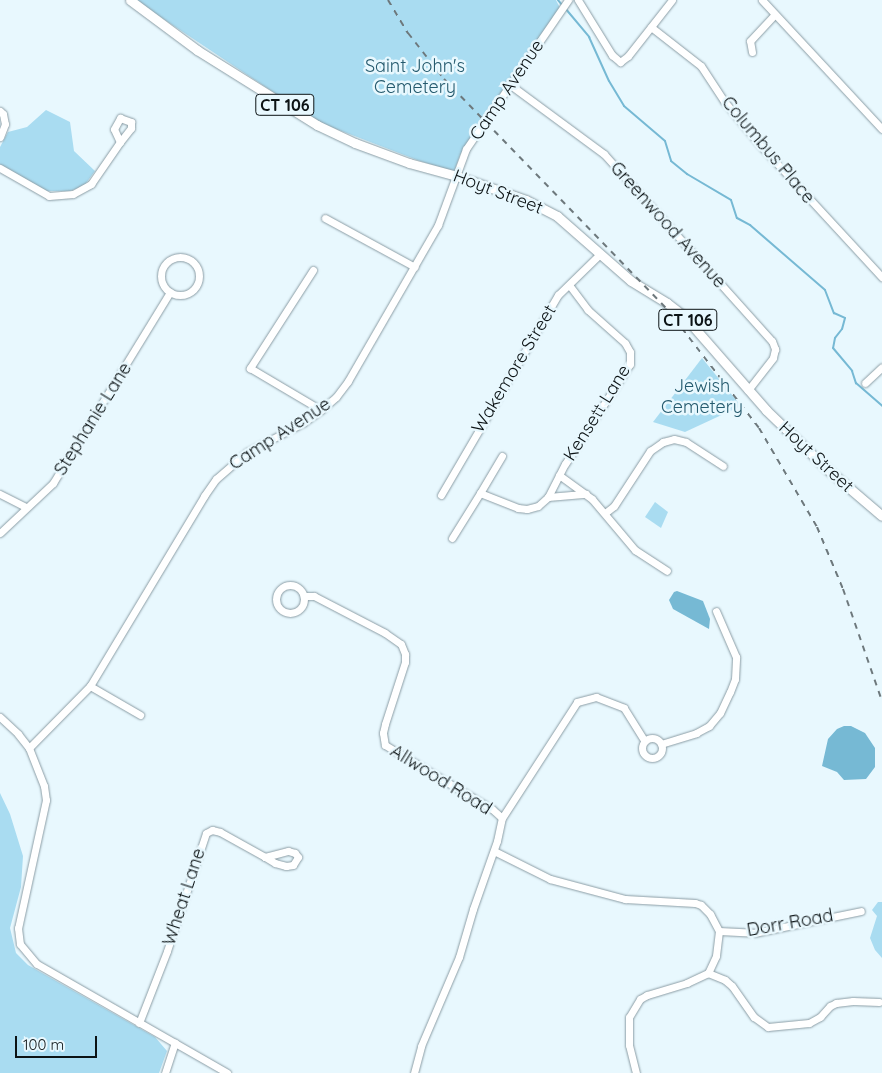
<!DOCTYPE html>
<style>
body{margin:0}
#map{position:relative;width:882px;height:1073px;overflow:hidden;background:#e8f8fe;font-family:Quicksand,sans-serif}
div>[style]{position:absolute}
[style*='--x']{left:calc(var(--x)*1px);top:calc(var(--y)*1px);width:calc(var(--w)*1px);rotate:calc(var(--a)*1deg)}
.green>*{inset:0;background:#a9dcf1}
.water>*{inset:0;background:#76b9d4}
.stream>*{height:2px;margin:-1px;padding:0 1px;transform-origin:1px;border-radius:1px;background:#76b9d4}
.roads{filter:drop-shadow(0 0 1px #8b9da5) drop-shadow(0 0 1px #8b9da5)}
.minor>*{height:7px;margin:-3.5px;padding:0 3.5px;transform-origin:3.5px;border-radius:3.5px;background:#fff}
.minor>.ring{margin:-3.5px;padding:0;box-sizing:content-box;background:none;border:7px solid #fff;border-radius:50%}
.major>*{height:9px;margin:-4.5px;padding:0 4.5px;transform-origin:4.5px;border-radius:4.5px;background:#fff}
.rail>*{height:2px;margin-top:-1px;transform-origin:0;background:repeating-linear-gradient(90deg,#6d787c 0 6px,transparent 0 12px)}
span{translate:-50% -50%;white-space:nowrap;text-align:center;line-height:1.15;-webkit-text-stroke:5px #e8f8fe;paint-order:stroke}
.shield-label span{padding:1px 4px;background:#e8f8fe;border:1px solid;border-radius:4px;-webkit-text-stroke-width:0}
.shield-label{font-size:16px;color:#0c1315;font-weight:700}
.park-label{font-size:18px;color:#245a6e}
.street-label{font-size:18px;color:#0c1315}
.scale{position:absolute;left:15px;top:1036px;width:82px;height:22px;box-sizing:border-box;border:2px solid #0c1315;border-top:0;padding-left:6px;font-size:15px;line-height:18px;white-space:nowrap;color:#0c1315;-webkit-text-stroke:4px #e8f8fe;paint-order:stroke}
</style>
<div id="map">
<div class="green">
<i style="clip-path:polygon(135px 0,556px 0,560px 8px,522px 61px,460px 155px,454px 172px,417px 160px,318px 122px)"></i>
<i style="clip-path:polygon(46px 110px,70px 122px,74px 151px,95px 171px,84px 186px,70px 191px,46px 191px,0 165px,0 147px,8px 132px,27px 127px)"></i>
<i style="clip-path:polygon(702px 358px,741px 406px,685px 432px,653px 422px)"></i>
<i style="clip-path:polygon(655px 502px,668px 512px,661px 528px,645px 517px)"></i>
<i style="clip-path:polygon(0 793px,10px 814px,23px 856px,21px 887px,10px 928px,16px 953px,28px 965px,155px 1037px,167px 1051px,159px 1073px,0 1073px)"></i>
<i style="clip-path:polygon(878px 902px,882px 902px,882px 958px,875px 950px,870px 938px,877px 916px,872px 910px)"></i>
</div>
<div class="water">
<i style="clip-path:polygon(677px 591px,703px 601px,710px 619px,709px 629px,673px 609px,669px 600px,674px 592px)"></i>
<i style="clip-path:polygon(844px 726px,851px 726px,865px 733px,875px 748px,875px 767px,866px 779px,844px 780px,837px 772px,822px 766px,828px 739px,837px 729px)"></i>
</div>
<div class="stream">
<i style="--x:558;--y:0;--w:6;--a:51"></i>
<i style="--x:565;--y:8;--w:38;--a:50"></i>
<i style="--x:589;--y:37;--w:48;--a:65.6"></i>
<i style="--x:609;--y:81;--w:29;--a:59"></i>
<i style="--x:624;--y:106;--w:54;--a:40.5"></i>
<i style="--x:665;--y:141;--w:21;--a:73"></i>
<i style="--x:671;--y:161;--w:21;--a:39"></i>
<i style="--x:687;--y:174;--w:51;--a:30.6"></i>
<i style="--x:731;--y:200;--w:19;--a:72"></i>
<i style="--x:737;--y:218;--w:15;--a:28"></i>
<i style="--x:750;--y:225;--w:99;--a:40.9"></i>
<i style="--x:825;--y:290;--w:25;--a:69"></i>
<i style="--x:834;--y:313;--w:12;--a:24"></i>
<i style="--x:845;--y:318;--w:11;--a:105"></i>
<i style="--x:842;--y:329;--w:11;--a:128"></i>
<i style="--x:835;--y:338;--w:10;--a:101"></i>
<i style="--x:833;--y:348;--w:30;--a:50"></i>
<i style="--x:852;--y:371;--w:13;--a:72"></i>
<i style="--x:856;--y:383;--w:35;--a:41"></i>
</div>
<div class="roads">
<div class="minor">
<i style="--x:578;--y:0;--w:65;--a:58.3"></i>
<i style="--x:612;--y:55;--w:11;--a:41"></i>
<i style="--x:620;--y:62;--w:10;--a:-37"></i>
<i style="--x:628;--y:56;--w:71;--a:-51.8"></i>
<i style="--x:762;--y:0;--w:176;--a:47.1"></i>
<i style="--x:651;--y:27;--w:63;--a:38"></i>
<i style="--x:701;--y:66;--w:42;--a:56.7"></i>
<i style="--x:724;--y:101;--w:57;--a:50.7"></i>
<i style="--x:760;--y:145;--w:180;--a:47.3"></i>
<i style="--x:752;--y:52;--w:11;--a:-100"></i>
<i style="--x:750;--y:41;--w:35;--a:-47"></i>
<i style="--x:509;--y:84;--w:118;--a:36.4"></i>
<i style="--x:604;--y:154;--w:251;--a:48.1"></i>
<i style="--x:772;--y:341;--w:9;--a:69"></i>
<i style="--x:775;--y:349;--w:9;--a:103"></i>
<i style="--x:773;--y:358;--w:41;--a:128"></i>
<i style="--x:0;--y:111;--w:4;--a:45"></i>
<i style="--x:3;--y:114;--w:10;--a:79"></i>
<i style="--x:5;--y:124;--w:14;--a:111"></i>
<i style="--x:120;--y:118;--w:12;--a:20"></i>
<i style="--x:131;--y:122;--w:6;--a:90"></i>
<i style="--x:131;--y:128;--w:18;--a:128"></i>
<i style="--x:120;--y:142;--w:14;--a:-115"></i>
<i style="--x:114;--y:129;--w:13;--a:-61"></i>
<i style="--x:0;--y:168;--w:56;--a:29.7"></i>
<i style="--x:49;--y:196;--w:24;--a:-5"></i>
<i style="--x:73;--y:194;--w:21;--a:-29"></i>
<i style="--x:91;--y:184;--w:51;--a:-55.4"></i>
<i style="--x:325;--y:218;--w:102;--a:28.6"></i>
<i class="ring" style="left:161px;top:257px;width:31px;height:31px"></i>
<i style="--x:313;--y:270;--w:117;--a:122.7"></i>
<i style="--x:250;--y:368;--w:82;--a:30.6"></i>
<i style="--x:865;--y:383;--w:23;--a:-43"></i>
<i style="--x:502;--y:456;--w:43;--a:120.7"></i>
<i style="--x:480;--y:493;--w:41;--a:21.5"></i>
<i style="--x:518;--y:508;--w:9;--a:6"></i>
<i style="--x:527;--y:509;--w:11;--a:-15"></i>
<i style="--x:538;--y:506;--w:13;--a:-42"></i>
<i style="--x:548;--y:497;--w:37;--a:-63"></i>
<i style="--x:565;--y:464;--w:119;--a:-57"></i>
<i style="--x:630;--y:364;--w:12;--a:-90"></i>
<i style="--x:630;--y:352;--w:10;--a:-119"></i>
<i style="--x:625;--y:343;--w:50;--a:-138.3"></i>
<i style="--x:588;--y:310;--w:31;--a:-127"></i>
<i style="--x:559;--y:475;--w:41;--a:36"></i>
<i style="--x:592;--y:499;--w:67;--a:49.9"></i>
<i style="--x:635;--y:550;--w:38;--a:33"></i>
<i style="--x:0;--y:494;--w:28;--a:27"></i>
<i style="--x:441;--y:495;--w:232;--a:-59.7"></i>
<i style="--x:558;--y:295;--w:59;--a:-44.3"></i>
<i style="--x:548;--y:497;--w:38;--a:-5"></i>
<i style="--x:605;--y:513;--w:11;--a:-38"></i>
<i style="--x:614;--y:506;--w:66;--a:-56.8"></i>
<i style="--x:650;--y:451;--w:16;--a:-35"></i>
<i style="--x:663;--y:442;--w:11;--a:-15"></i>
<i style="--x:674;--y:439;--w:12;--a:14"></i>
<i style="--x:686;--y:442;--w:44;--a:33"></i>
<i style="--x:0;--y:533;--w:73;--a:-43.3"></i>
<i style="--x:53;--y:483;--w:224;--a:-58.5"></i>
<i style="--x:452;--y:538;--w:53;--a:-58.1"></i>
<i class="ring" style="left:276px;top:585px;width:21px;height:21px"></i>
<i style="--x:304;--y:596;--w:10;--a:0"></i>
<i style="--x:314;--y:596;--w:80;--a:27.5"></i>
<i style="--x:385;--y:633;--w:19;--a:35"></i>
<i style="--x:401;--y:644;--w:11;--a:68"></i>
<i style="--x:405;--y:654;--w:8;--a:90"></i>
<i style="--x:405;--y:662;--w:65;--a:107.9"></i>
<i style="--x:385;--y:724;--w:9;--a:103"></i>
<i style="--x:383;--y:733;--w:12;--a:81"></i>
<i style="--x:385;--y:745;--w:125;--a:30.9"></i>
<i style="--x:492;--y:809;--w:13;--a:42"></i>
<i style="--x:90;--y:686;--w:58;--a:30.1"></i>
<i style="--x:0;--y:717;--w:25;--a:43"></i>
<i style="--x:18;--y:734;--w:18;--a:52"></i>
<i style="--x:29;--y:748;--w:41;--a:68.5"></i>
<i style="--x:44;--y:786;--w:14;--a:82"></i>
<i style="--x:46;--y:800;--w:131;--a:102.3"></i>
<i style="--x:18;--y:928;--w:16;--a:83"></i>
<i style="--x:20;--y:944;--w:26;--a:50"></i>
<i style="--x:37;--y:964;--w:219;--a:29.8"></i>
<i class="ring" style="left:642px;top:738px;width:13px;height:13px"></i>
<i style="--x:661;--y:744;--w:37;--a:-17"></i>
<i style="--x:696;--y:733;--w:15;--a:-28"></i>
<i style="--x:709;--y:726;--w:17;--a:-50"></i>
<i style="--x:720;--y:713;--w:23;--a:-65"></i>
<i style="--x:730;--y:692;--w:14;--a:-69"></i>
<i style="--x:735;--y:679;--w:22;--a:-87"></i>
<i style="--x:736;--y:657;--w:50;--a:-113.5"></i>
<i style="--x:29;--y:748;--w:87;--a:-45.5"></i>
<i style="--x:90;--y:686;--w:222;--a:-59"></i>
<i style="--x:204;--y:496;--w:21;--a:-55"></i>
<i style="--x:216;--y:479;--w:41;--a:-41.1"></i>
<i style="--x:247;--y:452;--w:63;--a:-27.4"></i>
<i style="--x:303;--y:423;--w:22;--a:-36"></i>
<i style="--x:321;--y:410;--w:20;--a:-41"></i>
<i style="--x:336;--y:397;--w:20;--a:-53"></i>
<i style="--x:348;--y:381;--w:180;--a:-60"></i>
<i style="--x:438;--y:225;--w:81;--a:-69.8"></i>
<i style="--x:466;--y:149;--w:181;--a:-55.6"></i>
<i style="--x:494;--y:851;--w:63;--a:26.6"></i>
<i style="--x:550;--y:879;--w:78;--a:14.9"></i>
<i style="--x:625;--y:899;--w:70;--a:3.3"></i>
<i style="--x:695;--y:903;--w:6;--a:18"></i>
<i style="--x:701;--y:905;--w:13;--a:45"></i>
<i style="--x:710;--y:914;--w:19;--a:62"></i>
<i style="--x:719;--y:931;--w:25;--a:97"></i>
<i style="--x:716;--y:956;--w:19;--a:115"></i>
<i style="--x:708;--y:973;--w:23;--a:155"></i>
<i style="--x:687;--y:983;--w:42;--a:163.3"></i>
<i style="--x:647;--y:995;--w:8;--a:150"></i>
<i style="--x:640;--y:999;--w:21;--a:121"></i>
<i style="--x:629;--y:1017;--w:28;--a:90"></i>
<i style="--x:629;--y:1045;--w:29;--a:76"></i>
<i style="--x:719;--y:931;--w:35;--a:3"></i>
<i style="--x:754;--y:933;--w:109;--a:-11.6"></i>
<i style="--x:708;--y:973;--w:18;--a:22"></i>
<i style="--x:725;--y:980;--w:9;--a:41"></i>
<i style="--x:732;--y:986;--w:38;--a:55"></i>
<i style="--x:754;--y:1017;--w:17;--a:36"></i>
<i style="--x:768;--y:1027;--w:41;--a:-5.6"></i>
<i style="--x:809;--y:1023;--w:13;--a:-29"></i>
<i style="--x:820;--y:1017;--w:15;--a:-48"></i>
<i style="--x:830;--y:1006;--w:7;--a:-27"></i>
<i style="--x:836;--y:1003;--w:17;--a:-7"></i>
<i style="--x:853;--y:1001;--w:26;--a:2"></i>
<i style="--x:139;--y:1023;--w:77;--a:-68.7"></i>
<i style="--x:167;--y:951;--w:124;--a:-71.7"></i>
<i style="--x:206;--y:833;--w:7;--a:-27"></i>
<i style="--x:212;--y:830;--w:8;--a:14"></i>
<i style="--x:220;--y:832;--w:51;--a:29.1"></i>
<i style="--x:265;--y:857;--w:24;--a:-15"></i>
<i style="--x:288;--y:851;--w:7;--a:16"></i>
<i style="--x:295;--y:853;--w:5;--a:53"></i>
<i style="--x:298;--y:857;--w:9;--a:122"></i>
<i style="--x:293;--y:865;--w:7;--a:172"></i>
<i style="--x:286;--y:866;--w:11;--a:-165"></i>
<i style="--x:275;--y:863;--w:12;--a:-149"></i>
<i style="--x:165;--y:1073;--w:32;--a:-72"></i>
<i style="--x:414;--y:1073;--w:28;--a:-75"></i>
<i style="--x:421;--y:1046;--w:97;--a:-66.9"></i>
<i style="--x:459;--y:957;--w:50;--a:-73.7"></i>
<i style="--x:473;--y:909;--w:72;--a:-70.6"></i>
<i style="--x:497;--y:841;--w:24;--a:-78"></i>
<i style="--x:502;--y:818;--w:138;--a:-57.1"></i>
<i style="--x:577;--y:702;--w:20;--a:-15"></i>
<i style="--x:596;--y:697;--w:30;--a:21"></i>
<i style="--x:624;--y:708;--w:39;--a:58"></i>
</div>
<div class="major">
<i style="--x:130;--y:0;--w:84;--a:36.7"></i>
<i style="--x:197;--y:50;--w:142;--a:32"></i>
<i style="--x:317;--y:125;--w:42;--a:25.3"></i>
<i style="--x:355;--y:143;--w:58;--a:20.3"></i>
<i style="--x:409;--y:163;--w:50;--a:15.2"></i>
<i style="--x:457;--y:176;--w:73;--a:19.2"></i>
<i style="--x:526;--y:200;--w:35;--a:27"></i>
<i style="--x:557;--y:216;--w:98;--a:41.3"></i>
<i style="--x:631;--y:281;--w:42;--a:31.4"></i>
<i style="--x:667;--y:303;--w:23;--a:38"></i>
<i style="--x:685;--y:317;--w:123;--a:48.9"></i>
<i style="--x:766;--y:410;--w:85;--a:44"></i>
<i style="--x:827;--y:469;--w:72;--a:40.5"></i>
</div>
</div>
<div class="rail">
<i style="--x:388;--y:0;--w:39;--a:59"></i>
<i style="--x:408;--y:33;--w:58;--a:52"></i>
<i style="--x:444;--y:79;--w:320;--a:45.9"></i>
<i style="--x:667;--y:309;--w:150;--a:52.3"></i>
<i style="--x:759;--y:428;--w:115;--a:59.6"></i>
<i style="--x:817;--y:527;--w:67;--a:67.2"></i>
<i style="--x:843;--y:589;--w:119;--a:70.8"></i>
</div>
<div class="shield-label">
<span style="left:285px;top:105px">CT 106</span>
<span style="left:688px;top:320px">CT 106</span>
</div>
<div class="park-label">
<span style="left:415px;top:77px">Saint John's<br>Cemetery</span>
<span style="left:702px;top:397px">Jewish<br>Cemetery</span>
</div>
<div class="street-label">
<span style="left:507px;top:90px;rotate:-56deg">Camp Avenue</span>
<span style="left:768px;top:150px;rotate:50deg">Columbus Place</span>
<span style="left:498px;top:192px;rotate:21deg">Hoyt Street</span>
<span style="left:668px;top:225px;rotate:48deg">Greenwood Avenue</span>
<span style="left:514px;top:369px;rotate:-59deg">Wakemore Street</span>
<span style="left:597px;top:413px;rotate:-58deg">Kensett Lane</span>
<span style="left:93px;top:419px;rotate:-58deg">Stephanie Lane</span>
<span style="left:280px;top:434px;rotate:-33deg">Camp Avenue</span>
<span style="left:816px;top:457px;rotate:43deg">Hoyt Street</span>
<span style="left:441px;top:780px;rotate:32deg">Allwood Road</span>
<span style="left:184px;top:897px;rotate:-72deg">Wheat Lane</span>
<span style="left:790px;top:923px;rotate:-10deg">Dorr Road</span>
</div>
<div class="scale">100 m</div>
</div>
